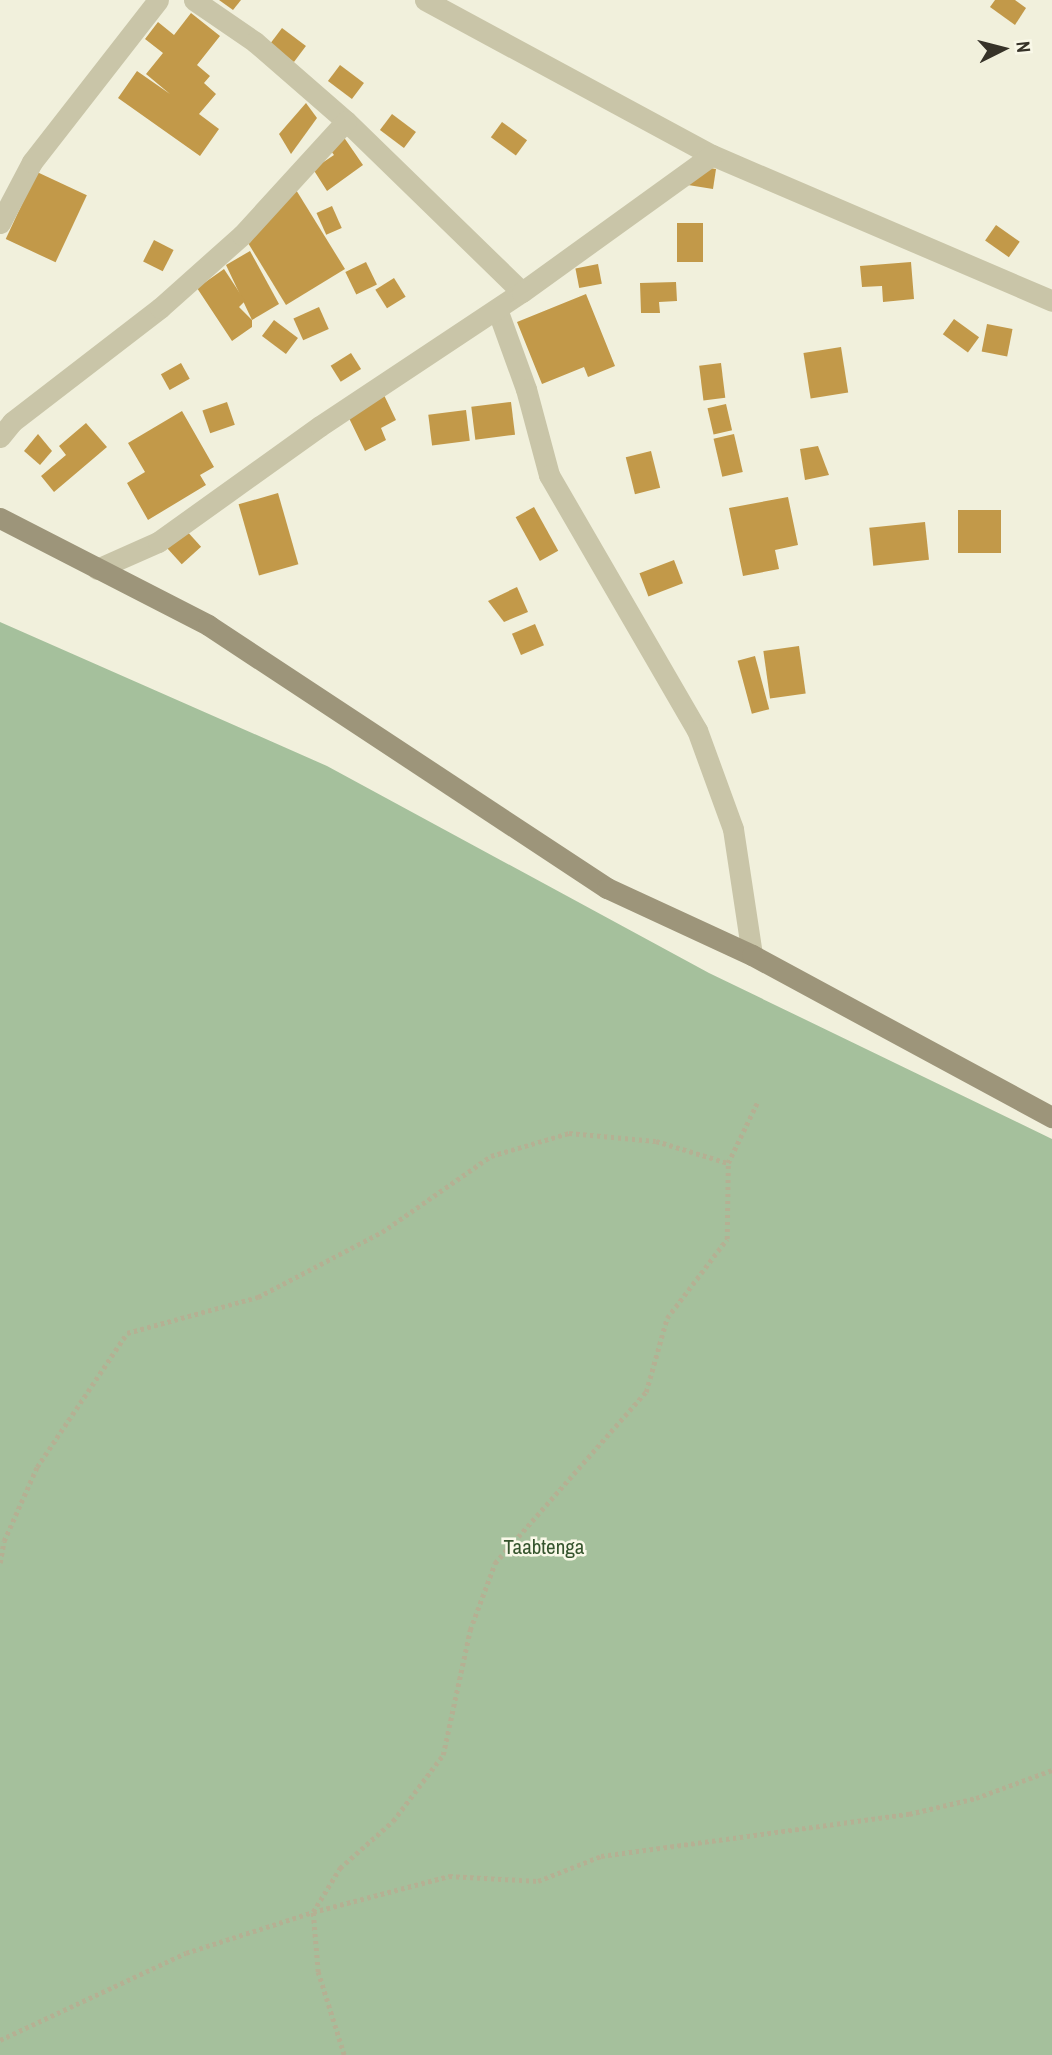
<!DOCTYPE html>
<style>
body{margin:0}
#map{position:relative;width:1052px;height:2055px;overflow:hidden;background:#f1f0dc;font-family:"Archivo Narrow",sans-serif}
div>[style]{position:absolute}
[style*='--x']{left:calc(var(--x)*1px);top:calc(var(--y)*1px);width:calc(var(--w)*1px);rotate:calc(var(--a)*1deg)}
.green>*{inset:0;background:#a5c09c}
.building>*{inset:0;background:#c29949;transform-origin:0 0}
.path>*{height:4.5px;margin-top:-2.25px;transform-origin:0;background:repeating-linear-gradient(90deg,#b5b093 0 3.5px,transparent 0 7px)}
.street>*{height:21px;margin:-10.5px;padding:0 10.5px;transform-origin:10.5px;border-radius:10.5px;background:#c9c5a8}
.secondary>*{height:21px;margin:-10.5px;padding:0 10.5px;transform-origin:10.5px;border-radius:10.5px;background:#9d957a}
span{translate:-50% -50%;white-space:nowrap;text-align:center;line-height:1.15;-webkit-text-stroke:5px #f9f8e8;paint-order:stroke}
.park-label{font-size:21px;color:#35542d}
.north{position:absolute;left:968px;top:14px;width:70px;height:70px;-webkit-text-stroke:5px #f9f8e8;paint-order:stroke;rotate:84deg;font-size:19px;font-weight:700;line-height:28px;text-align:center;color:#363228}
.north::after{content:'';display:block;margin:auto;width:24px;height:32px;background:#363228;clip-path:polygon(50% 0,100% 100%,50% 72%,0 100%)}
</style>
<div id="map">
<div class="green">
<i style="clip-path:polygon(0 622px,327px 766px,709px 973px,1052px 1139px,1052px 2055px,0 2055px)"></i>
</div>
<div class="building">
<i style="clip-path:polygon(219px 0,241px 0,233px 10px)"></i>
<i style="clip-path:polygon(995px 0,1015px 0,1026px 8px,1015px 25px,990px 7px)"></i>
<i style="clip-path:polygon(191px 13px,220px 36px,197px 65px,210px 76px,204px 83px,216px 94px,199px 114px,219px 129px,200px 156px,118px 98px,137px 71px,170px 94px,146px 74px,163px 53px,145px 39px,158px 22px,174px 35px)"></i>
<i style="left:282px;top:28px;width:30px;height:20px;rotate:37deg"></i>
<i style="left:340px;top:65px;width:30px;height:20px;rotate:37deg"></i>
<i style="clip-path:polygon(306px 103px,317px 118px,291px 154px,279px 134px)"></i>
<i style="left:392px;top:114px;width:30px;height:20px;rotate:37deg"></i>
<i style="left:502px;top:122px;width:31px;height:19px;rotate:36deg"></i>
<i style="clip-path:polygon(343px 136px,363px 165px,327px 191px,313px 169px,334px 155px,328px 147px)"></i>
<i style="clip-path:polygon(697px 166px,716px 169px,713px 189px,688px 185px)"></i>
<i style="left:37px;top:172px;width:55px;height:74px;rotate:25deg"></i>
<i style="clip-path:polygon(293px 185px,345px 269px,286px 305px,245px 238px)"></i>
<i style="left:332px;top:206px;width:24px;height:17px;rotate:66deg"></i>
<i style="left:677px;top:223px;width:26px;height:39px"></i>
<i style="left:996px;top:225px;width:29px;height:19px;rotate:35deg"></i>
<i style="left:154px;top:240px;width:22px;height:24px;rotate:27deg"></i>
<i style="clip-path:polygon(250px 251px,279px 304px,252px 320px,226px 265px)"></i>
<i style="left:366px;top:262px;width:25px;height:23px;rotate:64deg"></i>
<i style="clip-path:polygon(911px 262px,914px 299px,883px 302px,882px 286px,862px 287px,860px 266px)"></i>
<i style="left:598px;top:264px;width:20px;height:23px;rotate:79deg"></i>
<i style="clip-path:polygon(224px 269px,245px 301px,239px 307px,252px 320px,252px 327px,232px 341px,197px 288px)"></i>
<i style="left:394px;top:278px;width:22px;height:22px;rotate:58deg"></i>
<i style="clip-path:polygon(676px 282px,677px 301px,659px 302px,660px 313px,641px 313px,640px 283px)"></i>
<i style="clip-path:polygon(586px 294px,615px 366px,588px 377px,584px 367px,542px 384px,517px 322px)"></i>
<i style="left:319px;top:307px;width:24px;height:28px;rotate:66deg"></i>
<i style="left:954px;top:319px;width:31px;height:19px;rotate:36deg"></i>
<i style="left:274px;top:320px;width:30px;height:20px;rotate:37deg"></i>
<i style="left:987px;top:324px;width:26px;height:28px;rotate:11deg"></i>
<i style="left:841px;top:347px;width:46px;height:38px;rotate:81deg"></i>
<i style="left:351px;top:353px;width:19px;height:24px;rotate:58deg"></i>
<i style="left:181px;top:363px;width:18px;height:23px;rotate:61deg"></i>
<i style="left:721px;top:363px;width:35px;height:22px;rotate:83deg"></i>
<i style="clip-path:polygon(383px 393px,396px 420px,381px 428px,386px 440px,365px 451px,346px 412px)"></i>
<i style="left:227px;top:402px;width:24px;height:26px;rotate:71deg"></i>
<i style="left:511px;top:402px;width:33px;height:40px;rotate:83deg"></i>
<i style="left:726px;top:404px;width:27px;height:19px;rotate:77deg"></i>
<i style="left:466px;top:410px;width:31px;height:38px;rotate:83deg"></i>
<i style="clip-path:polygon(182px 411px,214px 467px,200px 475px,206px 485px,148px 520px,127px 483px,145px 472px,128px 443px)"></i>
<i style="clip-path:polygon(86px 423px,107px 447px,54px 492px,41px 476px,66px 455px,59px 446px)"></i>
<i style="clip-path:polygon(38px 434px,52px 451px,40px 465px,24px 451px)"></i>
<i style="left:734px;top:434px;width:39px;height:21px;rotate:77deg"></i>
<i style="clip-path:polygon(818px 446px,829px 475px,805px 480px,800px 449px)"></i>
<i style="left:651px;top:451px;width:38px;height:26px;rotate:76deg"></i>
<i style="left:278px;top:493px;width:74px;height:41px;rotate:74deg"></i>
<i style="clip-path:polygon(788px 497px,798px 545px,775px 550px,779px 569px,743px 576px,729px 508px)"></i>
<i style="left:534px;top:507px;width:50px;height:21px;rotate:61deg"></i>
<i style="left:958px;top:510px;width:43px;height:43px"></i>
<i style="left:925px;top:522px;width:38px;height:56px;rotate:84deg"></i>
<i style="left:185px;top:529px;width:24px;height:26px;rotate:48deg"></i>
<i style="left:674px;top:560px;width:25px;height:37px;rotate:69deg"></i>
<i style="clip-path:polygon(517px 587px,528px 612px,504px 622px,488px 601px)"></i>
<i style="left:535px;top:624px;width:23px;height:25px;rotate:67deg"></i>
<i style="left:799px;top:646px;width:48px;height:36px;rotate:82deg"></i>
<i style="left:755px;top:656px;width:55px;height:18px;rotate:75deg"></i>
</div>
<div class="path">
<i style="--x:0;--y:1563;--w:22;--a:-80"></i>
<i style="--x:4;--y:1541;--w:81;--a:-66"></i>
<i style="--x:37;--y:1467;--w:161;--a:-56.1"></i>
<i style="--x:127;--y:1333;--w:136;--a:-15.4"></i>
<i style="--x:258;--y:1297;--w:140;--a:-27.7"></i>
<i style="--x:382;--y:1232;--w:133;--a:-34.9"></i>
<i style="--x:491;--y:1156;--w:81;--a:-16.4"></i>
<i style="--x:569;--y:1133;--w:87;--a:5.3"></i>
<i style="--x:656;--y:1141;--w:75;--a:17"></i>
<i style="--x:728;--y:1163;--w:69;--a:-64.2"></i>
<i style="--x:0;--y:2040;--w:205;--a:-25.1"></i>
<i style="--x:186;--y:1953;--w:133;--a:-17.9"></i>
<i style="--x:313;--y:1912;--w:141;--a:-14.8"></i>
<i style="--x:449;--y:1876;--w:89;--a:3.2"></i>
<i style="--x:538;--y:1881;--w:68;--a:-21.6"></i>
<i style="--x:601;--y:1856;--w:311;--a:-7.8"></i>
<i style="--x:909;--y:1814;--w:69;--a:-13.4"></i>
<i style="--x:976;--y:1798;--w:81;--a:-20.2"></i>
<i style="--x:344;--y:2055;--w:87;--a:-107.4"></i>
<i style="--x:318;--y:1972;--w:60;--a:-94.8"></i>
<i style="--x:313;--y:1912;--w:52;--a:-58.5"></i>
<i style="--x:340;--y:1868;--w:71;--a:-41.6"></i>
<i style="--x:393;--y:1821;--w:83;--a:-52.9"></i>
<i style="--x:443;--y:1755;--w:128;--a:-77.8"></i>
<i style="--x:470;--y:1630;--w:72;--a:-69.5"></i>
<i style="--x:495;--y:1563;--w:228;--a:-48.6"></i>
<i style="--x:646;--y:1392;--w:77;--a:-74.2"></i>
<i style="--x:667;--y:1318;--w:99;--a:-52.8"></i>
<i style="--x:727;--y:1239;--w:76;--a:-89.2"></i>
</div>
<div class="street">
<i style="--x:194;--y:0;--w:74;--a:34.5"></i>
<i style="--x:255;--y:42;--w:121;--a:41"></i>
<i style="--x:346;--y:121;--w:245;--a:44.2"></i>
<i style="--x:425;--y:0;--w:326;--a:28.4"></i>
<i style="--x:712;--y:155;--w:370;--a:23.2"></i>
<i style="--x:0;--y:223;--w:69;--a:-62.3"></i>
<i style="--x:32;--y:162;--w:205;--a:-52.1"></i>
<i style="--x:497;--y:309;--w:85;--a:70.1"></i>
<i style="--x:526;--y:389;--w:89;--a:75"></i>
<i style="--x:549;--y:475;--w:295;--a:59.9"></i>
<i style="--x:697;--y:730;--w:105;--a:70"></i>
<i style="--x:733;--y:829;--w:127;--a:81.4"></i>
<i style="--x:0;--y:437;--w:19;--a:-51"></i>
<i style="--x:12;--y:422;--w:187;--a:-37.6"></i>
<i style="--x:160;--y:308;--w:110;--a:-41.7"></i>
<i style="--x:242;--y:235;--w:154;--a:-47.6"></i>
<i style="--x:97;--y:569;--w:67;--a:-23.9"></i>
<i style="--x:158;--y:542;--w:199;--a:-35.6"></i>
<i style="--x:320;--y:426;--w:242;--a:-33.6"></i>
<i style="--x:522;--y:292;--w:234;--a:-35.8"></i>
</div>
<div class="secondary">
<i style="--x:0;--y:518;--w:234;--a:27.2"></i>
<i style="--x:208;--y:625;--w:478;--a:33.4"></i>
<i style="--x:607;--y:888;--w:160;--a:24.8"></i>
<i style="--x:752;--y:955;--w:341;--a:28.4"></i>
</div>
<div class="park-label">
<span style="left:544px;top:1547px">Taabtenga</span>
</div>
<div class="north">N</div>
</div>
